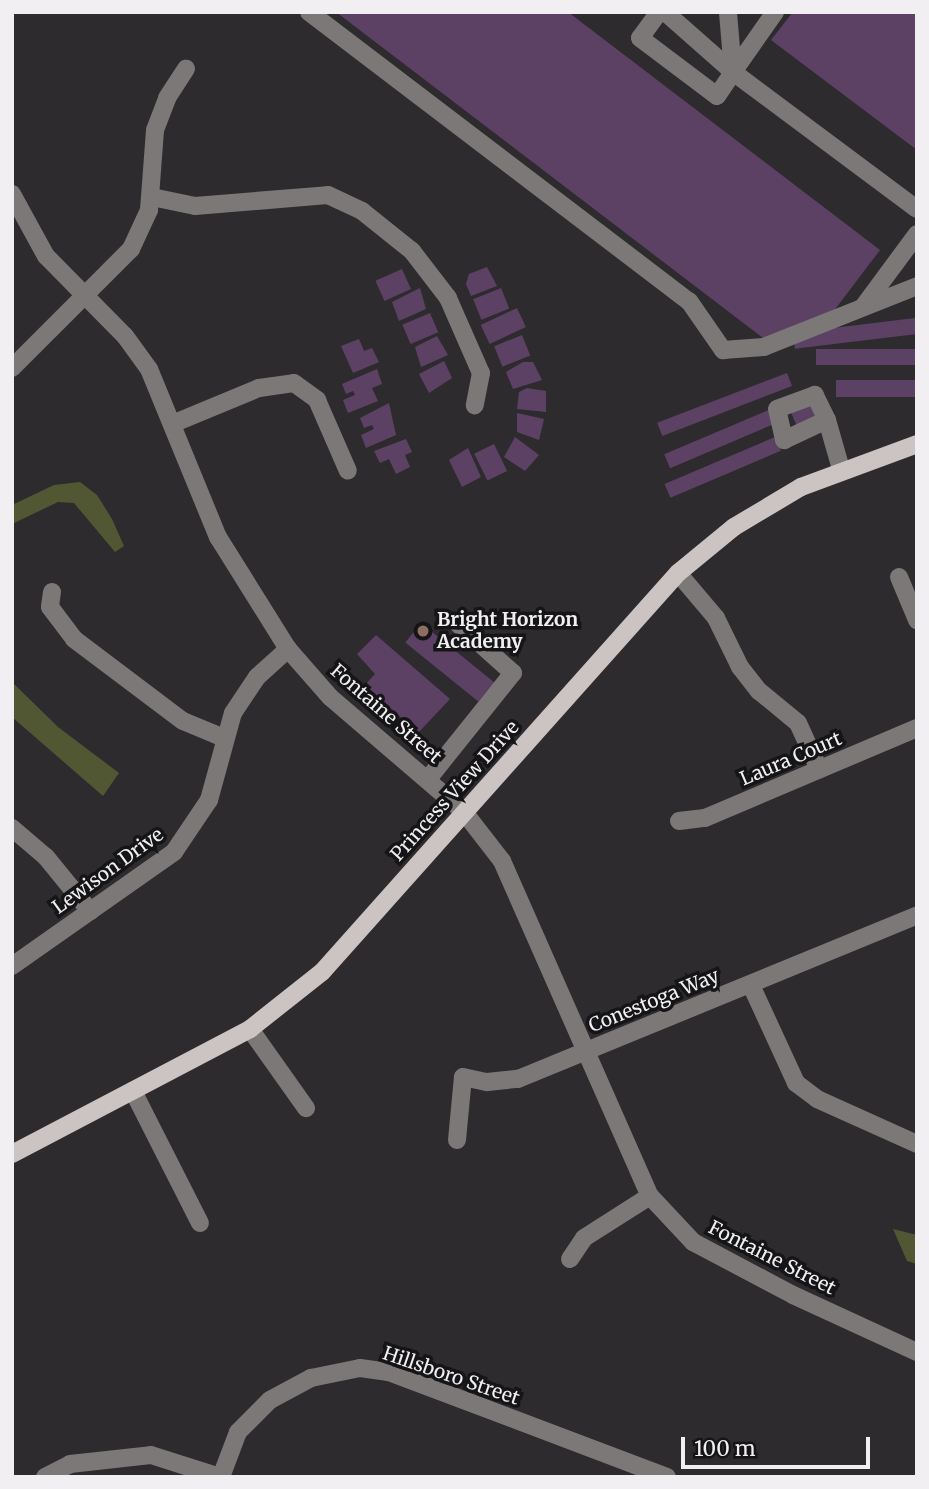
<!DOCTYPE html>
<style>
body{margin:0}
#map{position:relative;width:929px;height:1489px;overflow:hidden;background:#2e2b2f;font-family:Merriweather,serif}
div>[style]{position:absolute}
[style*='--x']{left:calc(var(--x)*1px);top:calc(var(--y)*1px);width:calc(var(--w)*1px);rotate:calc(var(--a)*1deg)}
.green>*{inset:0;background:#525733}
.building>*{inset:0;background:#5d4165;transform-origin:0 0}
.minor>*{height:18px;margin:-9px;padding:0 9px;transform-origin:9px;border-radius:9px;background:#7b7877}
.major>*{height:18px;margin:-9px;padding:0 9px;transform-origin:9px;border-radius:9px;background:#cbc4c3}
.dots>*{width:19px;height:19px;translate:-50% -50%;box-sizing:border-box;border:4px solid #151416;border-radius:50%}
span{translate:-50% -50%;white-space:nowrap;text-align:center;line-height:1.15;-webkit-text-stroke:7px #151416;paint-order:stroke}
.poi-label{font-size:19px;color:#f1eff2;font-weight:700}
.left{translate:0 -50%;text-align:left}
.street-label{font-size:19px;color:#f1eff2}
.frame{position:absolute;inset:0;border:14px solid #f1eff2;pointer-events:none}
.scale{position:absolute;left:681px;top:1437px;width:189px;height:32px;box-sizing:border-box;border:4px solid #f1eff2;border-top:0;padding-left:9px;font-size:21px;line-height:24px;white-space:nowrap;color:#f1eff2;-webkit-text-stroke:5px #151416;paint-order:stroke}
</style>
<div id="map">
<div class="green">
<i style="clip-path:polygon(80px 482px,97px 495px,112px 519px,124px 546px,115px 552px,74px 503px,58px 502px,12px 524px,12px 505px,54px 485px)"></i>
<i style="clip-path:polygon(12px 682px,58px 727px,119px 773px,103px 796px,12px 717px)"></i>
<i style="clip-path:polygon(893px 1229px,917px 1235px,917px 1264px,907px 1261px)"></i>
</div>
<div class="building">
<i style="clip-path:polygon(336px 12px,568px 12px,880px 250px,830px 316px,767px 341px)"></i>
<i style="clip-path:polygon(793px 12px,917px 12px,917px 150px,771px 40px)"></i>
<i style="clip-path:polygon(487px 267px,497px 286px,471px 296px,466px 284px,469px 274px)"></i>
<i style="left:402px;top:269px;width:22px;height:29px;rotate:66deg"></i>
<i style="clip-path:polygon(420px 288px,426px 309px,399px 321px,392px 302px)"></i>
<i style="left:501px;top:288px;width:22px;height:30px;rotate:68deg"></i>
<i style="left:517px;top:308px;width:21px;height:40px;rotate:65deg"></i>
<i style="left:430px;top:313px;width:21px;height:30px;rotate:67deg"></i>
<i style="left:915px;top:318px;width:16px;height:123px;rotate:83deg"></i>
<i style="left:522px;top:335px;width:22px;height:30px;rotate:68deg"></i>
<i style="clip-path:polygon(437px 336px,448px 355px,421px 367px,415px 347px)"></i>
<i style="clip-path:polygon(359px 339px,364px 351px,372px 348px,379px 362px,353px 373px,341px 346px)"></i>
<i style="left:917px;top:349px;width:16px;height:101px;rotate:90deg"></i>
<i style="clip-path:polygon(444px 361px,452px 378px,429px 393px,419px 374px)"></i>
<i style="clip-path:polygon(523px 362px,533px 362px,542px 380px,513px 389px,506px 372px)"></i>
<i style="clip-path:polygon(377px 369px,382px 384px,372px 388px,378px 401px,348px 413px,343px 400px,355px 395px,353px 391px,346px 394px,342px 384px)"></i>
<i style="left:787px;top:373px;width:14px;height:139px;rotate:69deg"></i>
<i style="left:917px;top:380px;width:17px;height:81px;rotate:90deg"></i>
<i style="clip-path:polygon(527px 388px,546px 391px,546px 412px,517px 409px,519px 392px)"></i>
<i style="left:811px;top:401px;width:17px;height:23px;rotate:66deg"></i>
<i style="clip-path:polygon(389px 403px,396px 435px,366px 448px,361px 435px,374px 429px,372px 425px,364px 428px,360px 418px)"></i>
<i style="left:771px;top:409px;width:15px;height:116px;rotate:67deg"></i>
<i style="clip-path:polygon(517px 413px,544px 419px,539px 440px,517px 432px)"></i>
<i style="clip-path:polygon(515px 437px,539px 455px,525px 471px,504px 457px)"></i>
<i style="left:775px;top:437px;width:15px;height:120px;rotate:67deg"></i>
<i style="clip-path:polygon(406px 439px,412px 452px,405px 455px,410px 467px,396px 474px,389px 459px,380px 463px,374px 451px)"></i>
<i style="left:494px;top:444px;width:30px;height:22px;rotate:64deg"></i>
<i style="clip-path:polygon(468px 448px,481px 477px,462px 487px,449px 460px)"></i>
<i style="left:421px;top:623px;width:94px;height:25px;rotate:39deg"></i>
<i style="clip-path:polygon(376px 635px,450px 699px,418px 733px,365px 685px,375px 674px,357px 654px)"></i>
</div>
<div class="minor">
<i style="--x:309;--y:12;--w:477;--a:37.3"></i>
<i style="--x:689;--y:301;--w:60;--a:55.2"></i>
<i style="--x:723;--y:350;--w:41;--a:-4.2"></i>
<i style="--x:764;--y:347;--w:165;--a:-21.7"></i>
<i style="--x:659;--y:12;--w:32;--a:126"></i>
<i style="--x:640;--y:38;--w:96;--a:37"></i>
<i style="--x:717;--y:96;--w:29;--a:-56"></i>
<i style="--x:733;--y:72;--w:60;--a:-94.8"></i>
<i style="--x:665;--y:12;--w:91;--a:41.4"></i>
<i style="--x:775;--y:12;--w:73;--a:125"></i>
<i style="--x:733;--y:72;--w:229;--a:36.7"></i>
<i style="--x:12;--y:194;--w:71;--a:61.3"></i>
<i style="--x:46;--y:256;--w:112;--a:45.4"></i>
<i style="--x:125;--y:336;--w:41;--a:54"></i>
<i style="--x:149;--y:369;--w:182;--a:67.7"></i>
<i style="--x:218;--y:537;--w:132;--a:58"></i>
<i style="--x:288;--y:649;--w:64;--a:48.8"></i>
<i style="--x:330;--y:697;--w:177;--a:40.6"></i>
<i style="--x:464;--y:812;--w:62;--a:52.2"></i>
<i style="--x:502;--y:861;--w:366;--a:66.2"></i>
<i style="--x:650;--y:1196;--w:63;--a:46.9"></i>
<i style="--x:693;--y:1242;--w:113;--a:27.9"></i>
<i style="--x:793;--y:1295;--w:136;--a:24.7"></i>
<i style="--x:152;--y:197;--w:44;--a:11.8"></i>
<i style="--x:195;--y:206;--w:133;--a:-4.7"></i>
<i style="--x:328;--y:195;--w:38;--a:25"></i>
<i style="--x:362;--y:211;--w:64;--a:38.7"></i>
<i style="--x:412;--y:251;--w:59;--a:52.5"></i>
<i style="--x:448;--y:298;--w:82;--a:66.3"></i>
<i style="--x:481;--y:373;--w:33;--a:101"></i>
<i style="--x:863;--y:307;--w:91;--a:-53.5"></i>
<i style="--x:12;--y:368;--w:168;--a:-45"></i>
<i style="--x:131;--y:249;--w:43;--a:-65.2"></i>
<i style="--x:149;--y:210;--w:80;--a:-85.7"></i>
<i style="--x:155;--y:130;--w:34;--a:-69"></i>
<i style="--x:167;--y:98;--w:35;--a:-57"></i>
<i style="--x:827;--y:420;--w:28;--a:-116"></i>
<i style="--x:815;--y:395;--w:40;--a:159.8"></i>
<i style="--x:777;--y:409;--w:32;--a:77"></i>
<i style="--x:784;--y:440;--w:47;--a:-24.9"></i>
<i style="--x:827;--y:420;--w:51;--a:74.1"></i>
<i style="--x:172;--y:424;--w:94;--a:-22.5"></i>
<i style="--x:259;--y:388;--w:35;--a:-8"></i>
<i style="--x:294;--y:383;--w:29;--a:36"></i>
<i style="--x:317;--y:400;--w:77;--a:66.4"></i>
<i style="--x:678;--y:573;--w:59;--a:49.8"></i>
<i style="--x:716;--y:618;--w:55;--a:63.9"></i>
<i style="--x:740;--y:667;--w:31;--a:52"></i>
<i style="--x:759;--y:691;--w:50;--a:39.4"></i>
<i style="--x:798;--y:723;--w:51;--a:65.5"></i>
<i style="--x:899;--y:577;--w:47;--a:67.3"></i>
<i style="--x:52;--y:592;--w:15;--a:98"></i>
<i style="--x:50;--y:607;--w:40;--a:53"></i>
<i style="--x:74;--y:639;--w:136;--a:37"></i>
<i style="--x:183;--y:721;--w:44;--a:22.5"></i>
<i style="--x:428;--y:779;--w:136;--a:-51.3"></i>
<i style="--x:513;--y:673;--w:75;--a:-138.2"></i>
<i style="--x:679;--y:821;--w:26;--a:-7"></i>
<i style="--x:705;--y:818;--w:230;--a:-23"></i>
<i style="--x:12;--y:828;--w:45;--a:40.5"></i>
<i style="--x:46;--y:857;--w:70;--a:50.8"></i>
<i style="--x:12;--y:966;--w:198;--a:-35.1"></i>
<i style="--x:174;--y:852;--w:63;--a:-56.1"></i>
<i style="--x:209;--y:800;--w:90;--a:-74.6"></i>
<i style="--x:233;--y:713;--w:43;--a:-56.3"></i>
<i style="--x:257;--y:677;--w:42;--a:-42.1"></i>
<i style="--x:751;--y:985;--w:108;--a:65.3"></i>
<i style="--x:796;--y:1083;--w:26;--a:37"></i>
<i style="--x:817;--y:1099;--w:110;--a:24.2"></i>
<i style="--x:250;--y:1029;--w:97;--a:54.7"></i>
<i style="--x:133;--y:1091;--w:148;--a:63.1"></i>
<i style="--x:457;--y:1140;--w:63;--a:-84.6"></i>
<i style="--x:463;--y:1077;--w:25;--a:12"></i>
<i style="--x:487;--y:1082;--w:31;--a:-6"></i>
<i style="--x:518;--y:1079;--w:431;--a:-22.3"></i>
<i style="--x:570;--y:1259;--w:25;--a:-56"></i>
<i style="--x:584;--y:1238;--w:78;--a:-32.5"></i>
<i style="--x:45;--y:1477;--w:28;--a:-27"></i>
<i style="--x:70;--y:1464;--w:81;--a:-6.3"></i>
<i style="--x:151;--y:1455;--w:72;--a:17.7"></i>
<i style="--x:221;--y:1477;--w:48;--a:-69.3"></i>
<i style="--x:238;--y:1432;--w:45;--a:-45"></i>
<i style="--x:270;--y:1400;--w:47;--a:-28.2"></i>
<i style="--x:311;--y:1378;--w:50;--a:-11.5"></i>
<i style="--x:360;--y:1368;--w:29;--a:8"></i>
<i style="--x:389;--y:1372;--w:297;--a:20.7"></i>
</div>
<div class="major">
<i style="--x:12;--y:1154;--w:269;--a:-27.7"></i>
<i style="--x:250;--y:1029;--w:92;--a:-38.4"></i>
<i style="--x:322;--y:972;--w:535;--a:-48.26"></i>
<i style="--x:678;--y:573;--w:72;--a:-39.4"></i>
<i style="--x:734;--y:527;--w:78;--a:-30.8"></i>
<i style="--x:801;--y:487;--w:124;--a:-20.3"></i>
</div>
<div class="dots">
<i style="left:423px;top:631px;background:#8d6e63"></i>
</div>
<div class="poi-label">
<span class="left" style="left:437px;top:631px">Bright Horizon<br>Academy</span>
</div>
<div class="street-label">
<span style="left:386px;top:714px;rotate:41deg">Fontaine Street</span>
<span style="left:791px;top:759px;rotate:-23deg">Laura Court</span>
<span style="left:455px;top:791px;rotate:-48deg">Princess View Drive</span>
<span style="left:108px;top:871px;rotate:-36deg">Lewison Drive</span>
<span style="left:654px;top:1001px;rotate:-22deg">Conestoga Way</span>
<span style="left:772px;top:1258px;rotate:27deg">Fontaine Street</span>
<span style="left:451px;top:1376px;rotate:19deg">Hillsboro Street</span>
</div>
<div class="frame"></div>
<div class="scale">100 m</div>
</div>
